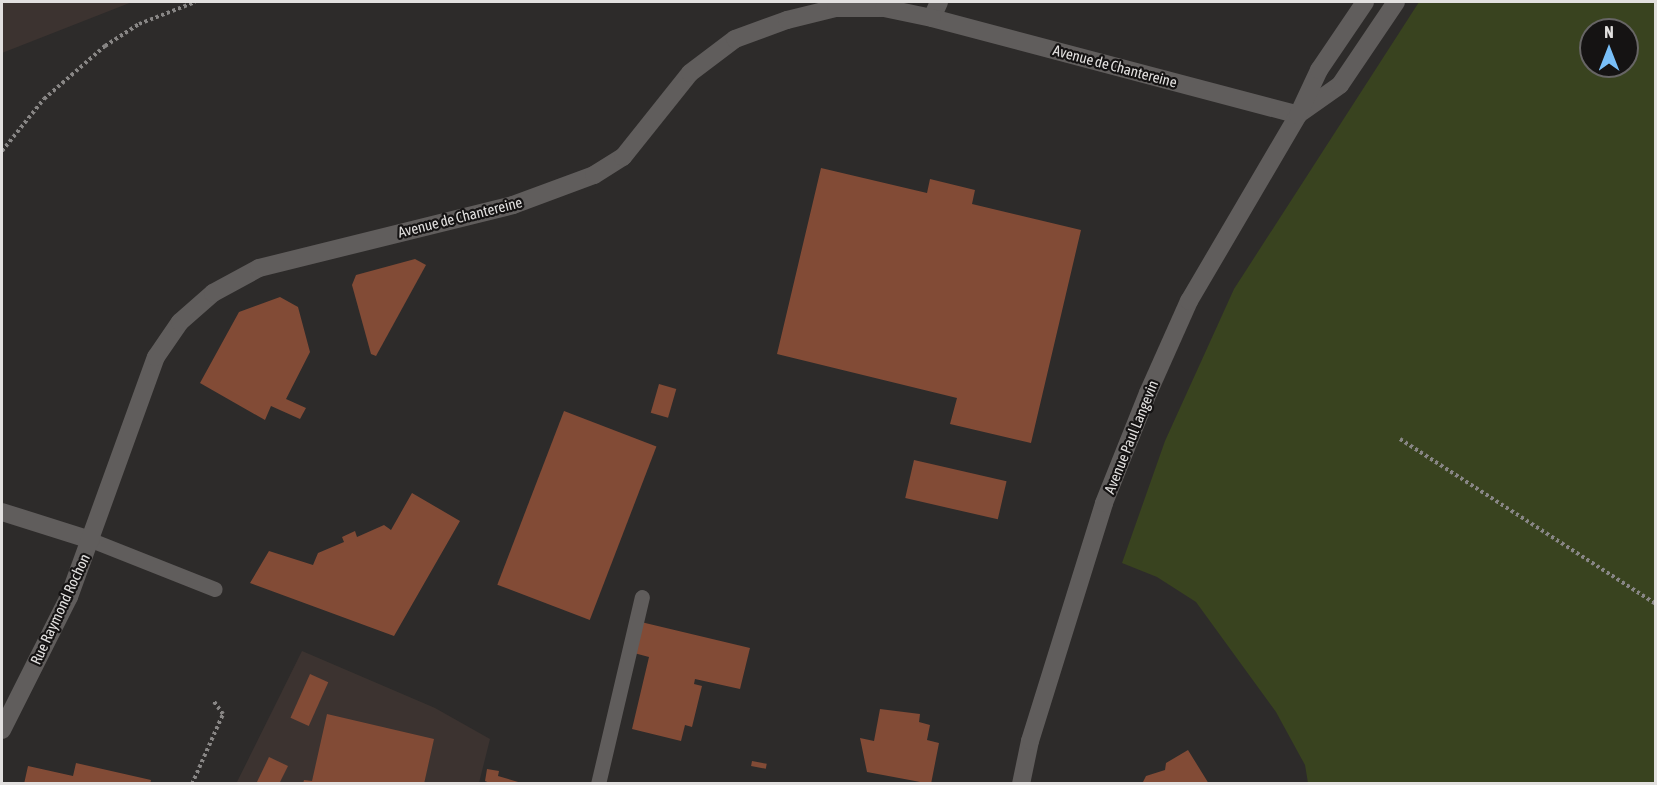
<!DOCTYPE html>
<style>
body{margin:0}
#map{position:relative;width:1657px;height:785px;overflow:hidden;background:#2d2b2a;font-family:"Asap Condensed",sans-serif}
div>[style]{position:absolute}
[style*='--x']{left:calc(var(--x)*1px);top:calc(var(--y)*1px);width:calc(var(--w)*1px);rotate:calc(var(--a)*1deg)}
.built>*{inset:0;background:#3c3330}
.green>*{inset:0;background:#39431f}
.building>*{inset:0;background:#824b36;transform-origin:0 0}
.path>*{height:4px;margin-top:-2px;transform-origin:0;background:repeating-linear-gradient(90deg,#888685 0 3px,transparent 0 6px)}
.lane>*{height:15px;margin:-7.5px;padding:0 7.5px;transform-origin:7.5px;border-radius:7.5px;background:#605d5c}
.street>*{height:18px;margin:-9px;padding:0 9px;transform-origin:9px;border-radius:9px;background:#605d5c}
span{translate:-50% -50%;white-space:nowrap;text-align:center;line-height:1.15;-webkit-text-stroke:4.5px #151313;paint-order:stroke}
.street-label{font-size:15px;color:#e2e0df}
.frame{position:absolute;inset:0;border:3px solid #e2e0df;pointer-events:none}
.north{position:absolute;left:1579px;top:18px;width:60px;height:60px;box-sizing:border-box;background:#151313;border:2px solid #676565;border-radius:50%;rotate:0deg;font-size:16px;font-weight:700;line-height:24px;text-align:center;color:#e2e0df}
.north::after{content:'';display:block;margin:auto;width:21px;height:27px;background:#79bff8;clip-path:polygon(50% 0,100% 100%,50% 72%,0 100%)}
</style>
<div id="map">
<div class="built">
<i style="clip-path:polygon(2px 2px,132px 2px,2px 53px)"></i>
<i style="clip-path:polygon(302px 651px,435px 708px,490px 739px,479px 783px,236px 784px)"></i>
</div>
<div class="green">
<i style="clip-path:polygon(evenodd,1419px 2px,1655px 2px,1655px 783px,1308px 783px,1305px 765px,1276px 712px,1196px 602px,1157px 577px,1122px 563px,1165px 441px,1234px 289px,1419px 2px,1591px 30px,1627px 30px,1627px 66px,1591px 66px,1591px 30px)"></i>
</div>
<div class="building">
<i style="clip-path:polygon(821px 168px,927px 193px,930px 179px,975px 190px,972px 204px,1081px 230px,1031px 443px,950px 424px,957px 398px,777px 354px)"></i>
<i style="clip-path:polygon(415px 259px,426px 265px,376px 356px,371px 354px,352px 285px,356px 275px)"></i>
<i style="clip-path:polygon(280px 297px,298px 307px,310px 352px,286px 399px,306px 408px,300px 419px,271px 406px,265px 420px,200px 383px,239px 312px)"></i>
<i style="left:659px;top:384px;width:18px;height:30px;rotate:16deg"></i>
<i style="left:564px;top:411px;width:99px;height:186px;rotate:21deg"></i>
<i style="left:914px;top:460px;width:95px;height:39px;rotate:13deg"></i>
<i style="clip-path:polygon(412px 493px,460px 521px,394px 636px,250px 583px,269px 551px,313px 565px,318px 553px,344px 542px,342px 537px,355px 531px,357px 537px,384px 525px,391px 530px)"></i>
<i style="clip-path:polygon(641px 622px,750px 648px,740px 689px,695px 679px,694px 684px,702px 686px,692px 727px,685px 725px,681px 741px,632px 729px,649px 657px,634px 653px)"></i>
<i style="left:310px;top:674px;width:20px;height:48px;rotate:24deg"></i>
<i style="clip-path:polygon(880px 709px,920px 714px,919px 722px,930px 725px,927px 740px,939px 743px,931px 784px,867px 772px,860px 738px,874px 741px)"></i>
<i style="clip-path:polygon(327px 714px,434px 739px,424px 784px,303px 784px,304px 780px,312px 781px)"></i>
<i style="clip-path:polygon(1188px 750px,1209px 784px,1142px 784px,1146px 776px,1165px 770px,1166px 763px)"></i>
<i style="clip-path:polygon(269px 757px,288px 766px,279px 784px,256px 784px)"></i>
<i style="left:752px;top:761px;width:15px;height:5px;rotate:11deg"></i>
<i style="clip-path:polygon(76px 763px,151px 780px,150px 784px,24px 784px,28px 766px,73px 776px)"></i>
<i style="clip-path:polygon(487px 769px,499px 771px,498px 776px,525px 784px,492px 784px,485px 781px)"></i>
</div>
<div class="path">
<i style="--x:2;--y:151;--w:67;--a:-51.1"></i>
<i style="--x:44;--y:99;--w:81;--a:-41"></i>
<i style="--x:105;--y:46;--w:40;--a:-32.9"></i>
<i style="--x:139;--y:24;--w:60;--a:-21.4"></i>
<i style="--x:1400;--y:439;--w:305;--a:32.8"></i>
<i style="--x:192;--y:784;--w:77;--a:-66.1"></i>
<i style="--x:223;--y:714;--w:17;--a:-126"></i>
</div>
<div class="lane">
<i style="--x:91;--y:540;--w:133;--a:21.6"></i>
<i style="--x:598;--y:784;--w:192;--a:-76.8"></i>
</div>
<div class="street">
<i style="--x:939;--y:2;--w:17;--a:114"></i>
<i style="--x:932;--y:18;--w:379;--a:14.8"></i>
<i style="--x:1299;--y:114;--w:50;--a:-35.3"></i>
<i style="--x:1340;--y:85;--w:100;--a:-56"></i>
<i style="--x:2;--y:512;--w:93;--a:17.5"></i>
<i style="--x:2;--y:730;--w:149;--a:-63.3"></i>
<i style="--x:69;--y:597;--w:255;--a:-70.1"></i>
<i style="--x:156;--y:357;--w:42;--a:-55.6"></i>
<i style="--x:180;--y:322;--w:44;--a:-41.3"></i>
<i style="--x:213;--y:293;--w:52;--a:-28.5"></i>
<i style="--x:259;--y:268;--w:262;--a:-13.9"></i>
<i style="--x:513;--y:205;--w:86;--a:-20.3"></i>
<i style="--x:594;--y:175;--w:34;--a:-32"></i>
<i style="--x:623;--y:157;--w:107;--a:-51.4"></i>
<i style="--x:690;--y:73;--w:56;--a:-37.1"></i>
<i style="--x:735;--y:39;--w:55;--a:-20.1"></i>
<i style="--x:787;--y:20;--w:50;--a:-13.8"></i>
<i style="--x:836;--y:8;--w:48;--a:0"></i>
<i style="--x:884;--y:8;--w:49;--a:11.8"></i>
<i style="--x:1021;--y:784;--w:44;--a:-78.2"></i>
<i style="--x:1030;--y:741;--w:249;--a:-72.7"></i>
<i style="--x:1104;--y:503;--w:118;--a:-68.2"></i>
<i style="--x:1148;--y:393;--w:101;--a:-66"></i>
<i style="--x:1189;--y:301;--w:216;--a:-59.6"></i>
<i style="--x:1298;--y:115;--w:50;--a:-65"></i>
<i style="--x:1319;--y:70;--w:82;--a:-55.9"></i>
</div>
<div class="street-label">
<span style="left:1115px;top:66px;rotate:15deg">Avenue de Chantereine</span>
<span style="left:460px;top:217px;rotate:-14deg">Avenue de Chantereine</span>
<span style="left:1131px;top:437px;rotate:-68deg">Avenue Paul Langevin</span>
<span style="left:60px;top:609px;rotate:-65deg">Rue Raymond Rochon</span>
</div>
<div class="frame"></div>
<div class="north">N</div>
</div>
